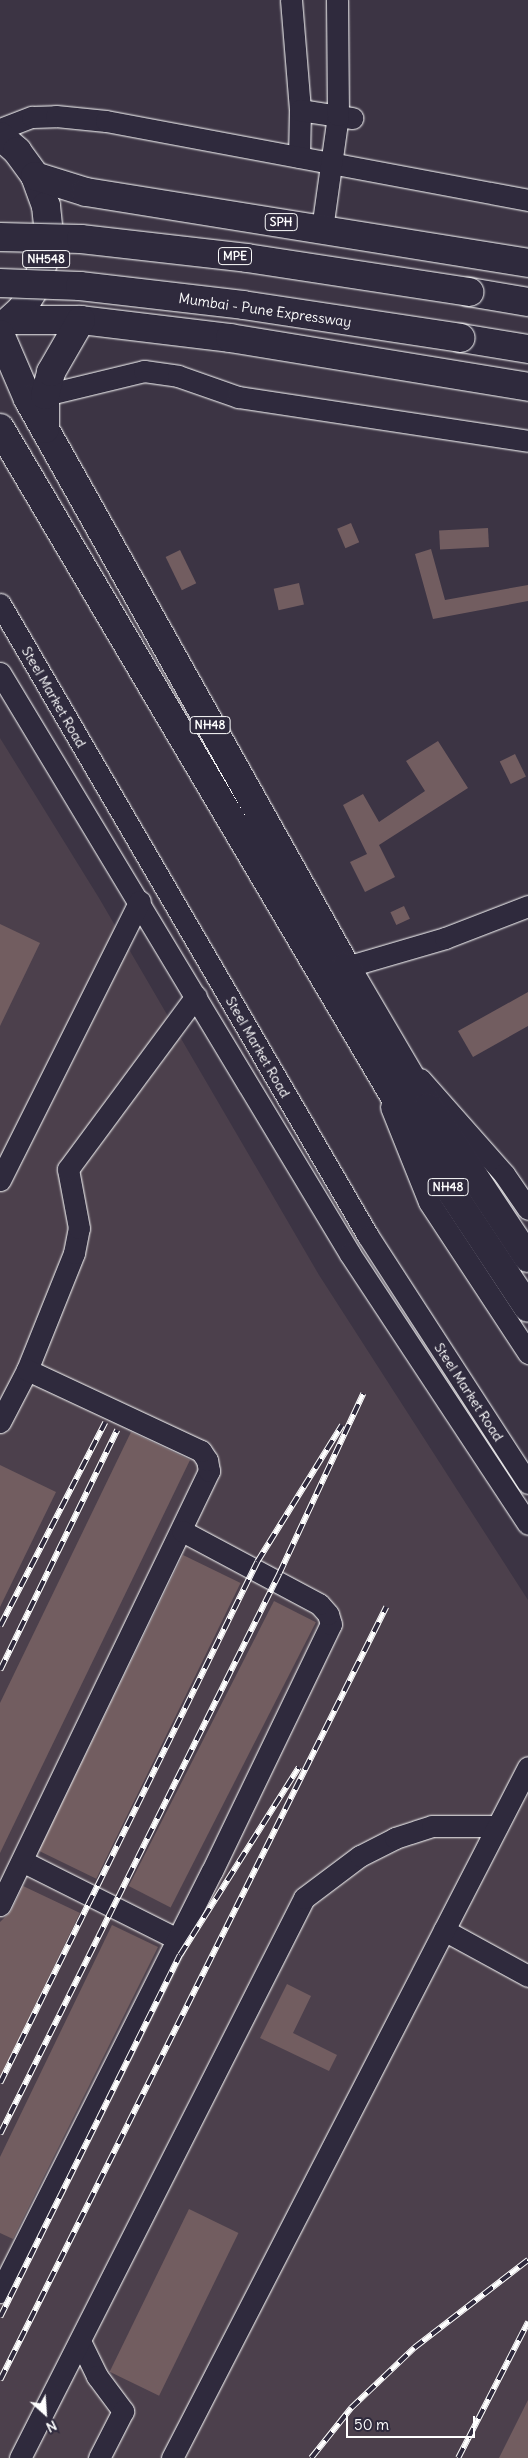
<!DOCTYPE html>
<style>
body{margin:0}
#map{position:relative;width:528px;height:2458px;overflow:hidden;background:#3c3444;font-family:Delius,sans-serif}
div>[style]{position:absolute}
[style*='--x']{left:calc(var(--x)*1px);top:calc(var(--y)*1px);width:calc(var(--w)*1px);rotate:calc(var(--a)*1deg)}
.built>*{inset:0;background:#4c404c}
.building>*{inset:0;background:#725d60;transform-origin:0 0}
.roads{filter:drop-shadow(0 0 1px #fff) drop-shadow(0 0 1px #fff)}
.minor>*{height:21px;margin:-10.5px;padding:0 10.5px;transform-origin:10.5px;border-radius:10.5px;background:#2f2a3d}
.highway>*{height:28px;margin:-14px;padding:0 14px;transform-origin:14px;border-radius:14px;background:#2f2a3d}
.rail>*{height:5.5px;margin-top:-2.75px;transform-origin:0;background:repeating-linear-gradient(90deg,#2f2a3d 0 11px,#fff 0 22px);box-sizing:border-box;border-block:1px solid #fff}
.bridges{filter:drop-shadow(0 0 1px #fff) drop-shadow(0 0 1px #fff)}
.highway-bridge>*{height:28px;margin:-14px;padding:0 14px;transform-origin:14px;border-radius:14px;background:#2f2a3d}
span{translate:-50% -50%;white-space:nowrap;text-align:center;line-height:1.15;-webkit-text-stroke:4px #2f2a3d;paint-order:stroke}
.shield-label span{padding:1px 4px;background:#2f2a3d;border:1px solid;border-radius:4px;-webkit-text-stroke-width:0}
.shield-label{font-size:12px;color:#fff;font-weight:700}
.street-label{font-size:14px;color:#fff}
.north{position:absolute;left:20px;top:2388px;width:50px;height:50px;-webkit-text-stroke:4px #2f2a3d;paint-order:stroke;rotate:154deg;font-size:14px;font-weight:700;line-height:20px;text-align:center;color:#fff}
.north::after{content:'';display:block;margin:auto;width:18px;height:22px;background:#fff;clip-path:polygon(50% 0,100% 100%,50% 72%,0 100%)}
.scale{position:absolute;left:346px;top:2416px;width:129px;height:22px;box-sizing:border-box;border:2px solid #fff;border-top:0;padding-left:6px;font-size:15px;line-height:18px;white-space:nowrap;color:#fff;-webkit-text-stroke:4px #2f2a3d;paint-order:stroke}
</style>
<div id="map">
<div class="built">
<i style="clip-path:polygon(0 738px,99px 898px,319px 1275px,528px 1600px,528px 2458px,0 2458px)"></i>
</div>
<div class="building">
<i style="left:351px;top:523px;width:21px;height:15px;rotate:67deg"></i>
<i style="left:488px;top:528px;width:19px;height:49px;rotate:87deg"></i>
<i style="clip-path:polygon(431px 549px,445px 600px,528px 585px,528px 601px,433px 619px,415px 554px)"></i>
<i style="left:180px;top:550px;width:37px;height:16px;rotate:64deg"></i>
<i style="left:299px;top:583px;width:22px;height:26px;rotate:77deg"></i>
<i style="clip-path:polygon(438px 741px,468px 788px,379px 845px,395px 877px,365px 892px,350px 862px,367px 854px,343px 805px,363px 794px,379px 822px,425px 791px,406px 761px)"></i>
<i style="left:515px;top:754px;width:25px;height:17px;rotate:64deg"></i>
<i style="left:404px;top:906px;width:14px;height:15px;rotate:65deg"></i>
<i style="clip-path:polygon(0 924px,40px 943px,0 1026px)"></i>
<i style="clip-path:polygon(528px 992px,528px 1026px,473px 1057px,458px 1031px)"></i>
<i style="clip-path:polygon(131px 1432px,190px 1460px,0 1853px,0 1703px)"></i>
<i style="clip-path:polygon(0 1465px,56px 1492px,0 1607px)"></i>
<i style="left:183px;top:1555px;width:64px;height:329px;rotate:26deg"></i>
<i style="left:274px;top:1601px;width:47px;height:320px;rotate:27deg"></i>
<i style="clip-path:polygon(23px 1886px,80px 1913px,0 2078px,0 1922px,11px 1911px)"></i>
<i style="clip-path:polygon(112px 1925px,158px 1947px,13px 2239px,0 2233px,0 2157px)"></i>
<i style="clip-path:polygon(287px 1984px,311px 1996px,293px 2033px,337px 2055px,329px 2071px,260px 2038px)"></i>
<i style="left:189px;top:2209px;width:55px;height:181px;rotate:26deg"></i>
<i style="clip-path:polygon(528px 2400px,528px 2458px,499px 2458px)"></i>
</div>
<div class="roads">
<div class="minor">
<i style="--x:291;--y:0;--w:110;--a:85.3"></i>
<i style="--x:300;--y:110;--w:47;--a:91.2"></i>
<i style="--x:300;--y:110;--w:53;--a:8.7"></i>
<i style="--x:0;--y:129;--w:34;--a:-21"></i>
<i style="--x:32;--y:117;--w:24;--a:-2"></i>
<i style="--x:56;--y:116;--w:50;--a:5.7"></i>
<i style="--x:106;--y:121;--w:429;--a:10.6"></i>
<i style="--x:322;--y:229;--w:115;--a:-82"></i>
<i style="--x:338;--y:115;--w:115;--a:-90.5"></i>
<i style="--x:45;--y:395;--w:102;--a:-13.6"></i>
<i style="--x:144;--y:371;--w:34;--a:8"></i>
<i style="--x:178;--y:376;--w:64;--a:19.3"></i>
<i style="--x:238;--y:397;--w:293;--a:8.6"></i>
<i style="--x:0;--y:604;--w:731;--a:59.79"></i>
<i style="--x:368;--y:1236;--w:294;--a:57.1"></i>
<i style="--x:0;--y:673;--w:678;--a:58.93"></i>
<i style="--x:350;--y:1254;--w:323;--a:56.6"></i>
<i style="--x:346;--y:967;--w:103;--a:-16.3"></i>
<i style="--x:445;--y:938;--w:89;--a:-21.1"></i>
<i style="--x:420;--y:1079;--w:127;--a:48.5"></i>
<i style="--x:504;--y:1174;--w:42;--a:55.6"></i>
<i style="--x:391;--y:1107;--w:102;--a:68.2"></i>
<i style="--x:429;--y:1202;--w:181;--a:56.7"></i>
<i style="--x:0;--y:1180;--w:312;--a:-63.4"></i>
<i style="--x:0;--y:1422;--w:59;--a:-62.6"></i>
<i style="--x:27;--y:1370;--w:126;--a:-68.1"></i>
<i style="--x:74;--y:1253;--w:25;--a:-79"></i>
<i style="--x:79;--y:1228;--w:60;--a:-100.6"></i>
<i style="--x:68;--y:1169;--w:215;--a:-53.5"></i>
<i style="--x:22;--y:1861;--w:174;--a:26.7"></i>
<i style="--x:0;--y:1905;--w:482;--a:-64.3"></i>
<i style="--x:209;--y:1471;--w:11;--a:-100"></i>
<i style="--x:207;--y:1460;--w:11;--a:-124"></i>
<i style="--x:201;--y:1451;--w:192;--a:-155"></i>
<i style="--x:444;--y:1930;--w:96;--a:28.7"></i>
<i style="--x:0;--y:2292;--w:471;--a:-63.3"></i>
<i style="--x:212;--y:1871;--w:274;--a:-64.3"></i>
<i style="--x:331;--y:1624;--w:10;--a:-107"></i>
<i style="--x:328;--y:1614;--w:13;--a:-132"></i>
<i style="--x:319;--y:1604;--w:155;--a:-151.9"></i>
<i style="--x:80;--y:2341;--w:39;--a:64"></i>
<i style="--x:97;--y:2376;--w:44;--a:53.4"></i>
<i style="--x:123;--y:2411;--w:53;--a:117.1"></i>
<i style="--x:20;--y:2458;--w:628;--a:-63.11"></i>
<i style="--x:304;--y:1898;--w:70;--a:-36.9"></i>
<i style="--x:360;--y:1856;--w:39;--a:-27"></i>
<i style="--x:395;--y:1838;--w:39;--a:-18"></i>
<i style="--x:432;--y:1826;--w:65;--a:0"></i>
<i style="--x:172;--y:2458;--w:777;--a:-62.74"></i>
</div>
<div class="highway">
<i style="--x:0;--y:136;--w:23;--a:41"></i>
<i style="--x:17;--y:151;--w:31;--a:54"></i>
<i style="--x:35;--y:176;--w:32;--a:70"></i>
<i style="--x:46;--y:206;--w:31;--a:84"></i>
<i style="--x:49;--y:237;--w:47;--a:103.4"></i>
<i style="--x:38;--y:283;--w:31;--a:122"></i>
<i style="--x:22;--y:309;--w:28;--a:138"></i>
<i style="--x:35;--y:176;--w:53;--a:17.4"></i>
<i style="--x:86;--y:192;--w:448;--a:9.1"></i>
<i style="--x:469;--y:292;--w:60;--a:9.6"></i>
<i style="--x:11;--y:320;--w:70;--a:0"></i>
<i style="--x:81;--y:320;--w:150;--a:6.9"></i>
<i style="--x:230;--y:338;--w:302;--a:9.3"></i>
<i style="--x:0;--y:334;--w:71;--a:66.7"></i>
<i style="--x:28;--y:399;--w:651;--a:60.76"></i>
<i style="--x:346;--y:967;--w:162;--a:59.6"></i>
<i style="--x:428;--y:1107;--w:181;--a:56.5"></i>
<i style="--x:461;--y:338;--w:68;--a:9.3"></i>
<i style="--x:0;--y:428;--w:885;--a:59.44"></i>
<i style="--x:450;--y:1190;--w:141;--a:56.5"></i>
<i style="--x:45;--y:429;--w:34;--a:-90"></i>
<i style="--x:45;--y:395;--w:24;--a:-75"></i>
<i style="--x:51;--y:372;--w:60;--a:-60"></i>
</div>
</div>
<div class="rail">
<i style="--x:0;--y:1626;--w:229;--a:-62.7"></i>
<i style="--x:0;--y:1670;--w:267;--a:-64"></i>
<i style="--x:0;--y:2083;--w:581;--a:-63.74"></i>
<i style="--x:257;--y:1562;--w:161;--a:-58.2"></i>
<i style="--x:0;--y:2134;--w:626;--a:-63.52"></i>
<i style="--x:279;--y:1574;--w:199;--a:-65"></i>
<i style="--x:0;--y:2317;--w:404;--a:-63.6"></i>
<i style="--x:180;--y:1955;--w:222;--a:-57.7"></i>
<i style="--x:0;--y:2380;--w:864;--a:-63.46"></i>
<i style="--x:311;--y:2458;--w:64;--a:-51.3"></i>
<i style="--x:351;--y:2408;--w:87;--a:-43.6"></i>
<i style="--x:414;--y:2348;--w:144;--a:-37.7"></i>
<i style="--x:458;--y:2458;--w:153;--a:-62.8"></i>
</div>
<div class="bridges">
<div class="highway-bridge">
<i style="--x:0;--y:237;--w:81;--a:1.4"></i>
<i style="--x:81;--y:239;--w:167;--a:6.5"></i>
<i style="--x:247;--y:258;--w:225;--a:8.7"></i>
<i style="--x:0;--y:283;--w:80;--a:2.1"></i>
<i style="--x:80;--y:286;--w:164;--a:6.6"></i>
<i style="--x:243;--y:305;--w:220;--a:8.6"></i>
</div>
</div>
<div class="shield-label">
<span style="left:281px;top:222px">SPH</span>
<span style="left:235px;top:256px">MPE</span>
<span style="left:46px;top:259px">NH548</span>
<span style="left:210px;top:725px">NH48</span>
<span style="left:448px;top:1187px">NH48</span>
</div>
<div class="street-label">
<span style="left:265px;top:310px;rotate:8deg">Mumbai - Pune Expressway</span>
<span style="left:54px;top:697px;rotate:60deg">Steel Market Road</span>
<span style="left:258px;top:1047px;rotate:60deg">Steel Market Road</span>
<span style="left:469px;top:1392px;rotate:57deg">Steel Market Road</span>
</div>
<div class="north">N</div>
<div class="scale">50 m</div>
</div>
